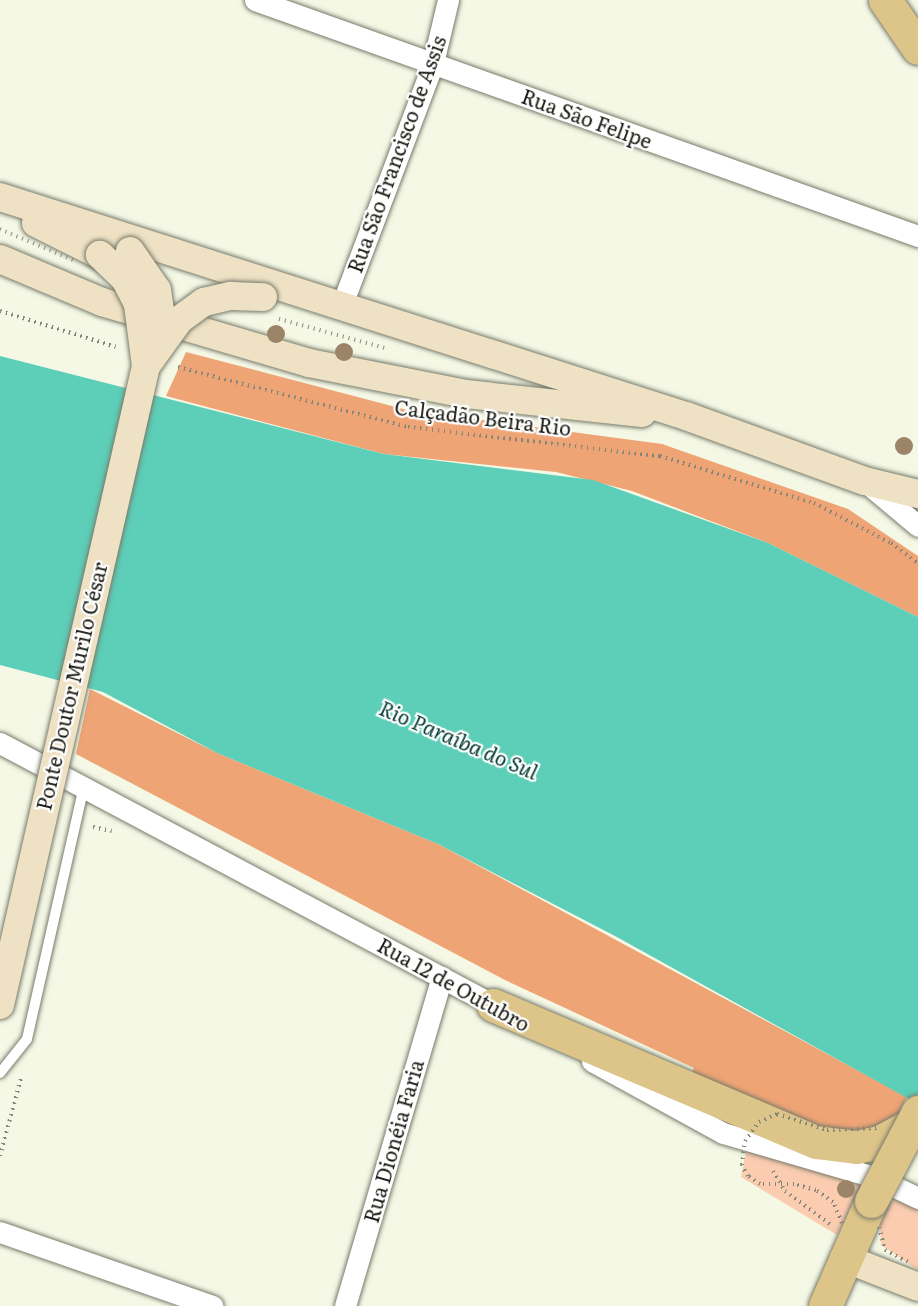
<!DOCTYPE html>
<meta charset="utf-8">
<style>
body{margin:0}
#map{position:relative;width:918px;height:1306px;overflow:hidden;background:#f4f8e5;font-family:Literata,serif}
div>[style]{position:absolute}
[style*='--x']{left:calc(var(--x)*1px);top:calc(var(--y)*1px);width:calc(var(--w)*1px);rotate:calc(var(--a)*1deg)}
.green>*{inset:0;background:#fbccb0}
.forest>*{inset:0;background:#efa475}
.water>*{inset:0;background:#5dceb8}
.path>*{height:4px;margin-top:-2px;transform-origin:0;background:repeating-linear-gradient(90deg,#838679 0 1.5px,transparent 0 6px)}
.roads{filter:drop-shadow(0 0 2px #787b6b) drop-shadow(0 0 2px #787b6b)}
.lane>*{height:10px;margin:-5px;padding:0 5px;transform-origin:5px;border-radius:5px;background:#fff}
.street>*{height:21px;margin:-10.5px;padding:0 10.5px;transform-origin:10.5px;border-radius:10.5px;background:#fff}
.secondary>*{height:28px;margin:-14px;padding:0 14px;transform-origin:14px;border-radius:14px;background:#eee1c4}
.primary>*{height:33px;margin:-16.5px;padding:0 16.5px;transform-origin:16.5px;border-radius:16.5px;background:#ddc489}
.path-bridge>*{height:4px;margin-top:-2px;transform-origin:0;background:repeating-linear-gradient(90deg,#838679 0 1.5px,transparent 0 6px)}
.bridges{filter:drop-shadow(0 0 2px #787b6b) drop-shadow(0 0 2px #787b6b)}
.secondary-bridge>*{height:28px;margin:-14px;padding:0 14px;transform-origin:14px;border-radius:14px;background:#eee1c4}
.primary-bridge>*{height:33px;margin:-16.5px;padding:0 16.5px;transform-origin:16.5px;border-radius:16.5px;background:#ddc489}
.trees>*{width:18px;height:18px;margin:-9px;border-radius:50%;background:#9b8467}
span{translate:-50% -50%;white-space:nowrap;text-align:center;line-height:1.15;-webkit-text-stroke:4.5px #fff;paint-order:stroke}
.street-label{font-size:20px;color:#1a1b14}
.water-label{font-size:21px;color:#043b32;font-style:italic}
</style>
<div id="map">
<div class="green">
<i style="clip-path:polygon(746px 1151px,863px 1184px,837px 1235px,741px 1177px)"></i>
<i style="clip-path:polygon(893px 1198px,918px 1209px,918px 1270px,881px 1245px,880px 1224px)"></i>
</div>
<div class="forest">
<i style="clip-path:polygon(186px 352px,407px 410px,662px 444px,848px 509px,918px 556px,918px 617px,768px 543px,632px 491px,556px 472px,384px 454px,166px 396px)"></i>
<i style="clip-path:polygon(90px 689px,217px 753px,438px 844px,907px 1097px,873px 1162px,816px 1149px,680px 1094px,694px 1068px,505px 980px,76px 754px)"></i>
</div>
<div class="water">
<i style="clip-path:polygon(0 356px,384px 454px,593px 480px,768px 543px,918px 617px,918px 1104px,615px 936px,438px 844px,217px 753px,103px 692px,0 665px)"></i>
</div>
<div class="path">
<i style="--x:0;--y:311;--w:121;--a:17.2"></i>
<i style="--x:178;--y:367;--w:238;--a:14.6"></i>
<i style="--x:408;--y:427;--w:254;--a:6.6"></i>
<i style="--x:660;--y:456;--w:161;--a:17"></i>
<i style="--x:814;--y:503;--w:87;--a:27.5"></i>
<i style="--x:891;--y:543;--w:34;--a:37"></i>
<i style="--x:93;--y:827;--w:19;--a:12"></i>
<i style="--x:0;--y:1156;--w:81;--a:-74.9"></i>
<i style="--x:773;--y:1171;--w:23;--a:59"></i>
<i style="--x:785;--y:1191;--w:56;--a:36.3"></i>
</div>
<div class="roads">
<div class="lane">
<i style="--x:0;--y:1073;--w:43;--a:-51.5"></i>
<i style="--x:27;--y:1039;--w:258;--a:-77.3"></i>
</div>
<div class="street">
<i style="--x:255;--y:0;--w:704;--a:19.59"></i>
<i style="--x:341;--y:307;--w:261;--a:-69.3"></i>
<i style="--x:433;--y:63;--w:65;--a:-76.6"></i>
<i style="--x:868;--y:484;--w:65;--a:40"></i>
<i style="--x:0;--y:743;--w:569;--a:27.96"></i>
<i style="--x:592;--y:1061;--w:149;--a:28.8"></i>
<i style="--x:723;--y:1133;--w:157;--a:16.2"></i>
<i style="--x:874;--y:1177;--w:49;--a:25.5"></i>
<i style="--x:0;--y:1232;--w:225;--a:19.2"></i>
<i style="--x:345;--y:1306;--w:343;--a:-73.6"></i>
</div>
<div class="secondary">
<i style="--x:0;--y:197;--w:720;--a:17.71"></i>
<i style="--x:686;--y:416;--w:190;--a:20"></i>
<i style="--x:865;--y:481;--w:55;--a:13.8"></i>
<i style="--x:36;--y:223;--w:72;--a:26.6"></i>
<i style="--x:0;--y:259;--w:111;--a:22.9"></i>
<i style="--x:102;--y:302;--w:216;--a:16.4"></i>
<i style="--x:309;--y:363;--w:160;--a:11.2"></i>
<i style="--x:466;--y:394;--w:177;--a:6.2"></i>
<i style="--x:844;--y:1258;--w:79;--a:21.4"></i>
</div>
<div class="primary">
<i style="--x:885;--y:0;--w:58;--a:55.5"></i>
<i style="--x:493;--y:1005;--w:351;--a:23"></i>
<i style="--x:816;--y:1142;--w:40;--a:7.1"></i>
<i style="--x:856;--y:1147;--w:24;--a:-12"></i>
<i style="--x:879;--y:1142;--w:36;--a:-28"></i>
<i style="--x:825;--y:1306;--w:115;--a:-66.3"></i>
</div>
</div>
<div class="path-bridge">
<i style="--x:0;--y:229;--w:79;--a:23"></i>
<i style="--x:279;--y:319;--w:110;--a:15.3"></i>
<i style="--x:842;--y:1223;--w:23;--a:-113"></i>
<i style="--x:833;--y:1202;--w:21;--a:-145"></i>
<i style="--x:816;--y:1190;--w:23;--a:-165"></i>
<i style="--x:794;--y:1184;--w:34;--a:180"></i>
<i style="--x:760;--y:1184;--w:14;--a:-146"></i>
<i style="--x:748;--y:1176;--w:13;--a:-119"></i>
<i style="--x:742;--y:1165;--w:24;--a:-83"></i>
<i style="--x:745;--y:1141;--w:24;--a:-54"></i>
<i style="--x:759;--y:1122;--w:20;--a:-24"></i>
<i style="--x:777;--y:1114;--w:52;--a:17.7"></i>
<i style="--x:827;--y:1130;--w:50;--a:-2.3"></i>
<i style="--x:879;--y:1227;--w:24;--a:75"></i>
<i style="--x:885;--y:1250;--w:29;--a:27"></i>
</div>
<div class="bridges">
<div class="secondary-bridge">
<i style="--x:130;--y:251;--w:47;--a:55.3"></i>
<i style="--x:157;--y:290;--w:49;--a:81.7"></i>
<i style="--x:146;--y:366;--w:57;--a:-54.3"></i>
<i style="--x:179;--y:320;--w:31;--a:-36"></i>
<i style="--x:204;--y:302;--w:28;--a:-13"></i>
<i style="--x:231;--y:296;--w:32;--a:2"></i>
<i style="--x:0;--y:1005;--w:655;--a:-77.13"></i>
<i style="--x:146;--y:366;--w:63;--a:-97.4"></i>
<i style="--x:138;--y:304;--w:28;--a:-117"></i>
<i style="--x:125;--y:279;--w:35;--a:-136"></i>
</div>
<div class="primary-bridge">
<i style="--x:871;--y:1201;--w:101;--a:-62.2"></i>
</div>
</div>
<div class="trees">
<i style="left:276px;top:334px"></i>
<i style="left:344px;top:352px"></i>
<i style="left:904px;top:446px"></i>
<i style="left:846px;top:1189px"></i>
</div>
<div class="street-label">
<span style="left:587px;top:118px;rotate:20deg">Rua São Felipe</span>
<span style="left:396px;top:154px;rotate:-70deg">Rua São Francisco de Assis</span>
<span style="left:483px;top:417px;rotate:7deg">Calçadão Beira Rio</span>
<span style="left:71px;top:686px;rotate:-77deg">Ponte Doutor Murilo César</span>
<span style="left:454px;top:984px;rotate:29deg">Rua 12 de Outubro</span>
<span style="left:393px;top:1141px;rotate:-74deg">Rua Dionéia Faria</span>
</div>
<div class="water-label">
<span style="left:459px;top:739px;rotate:23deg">Rio Paraíba do Sul</span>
</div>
</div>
